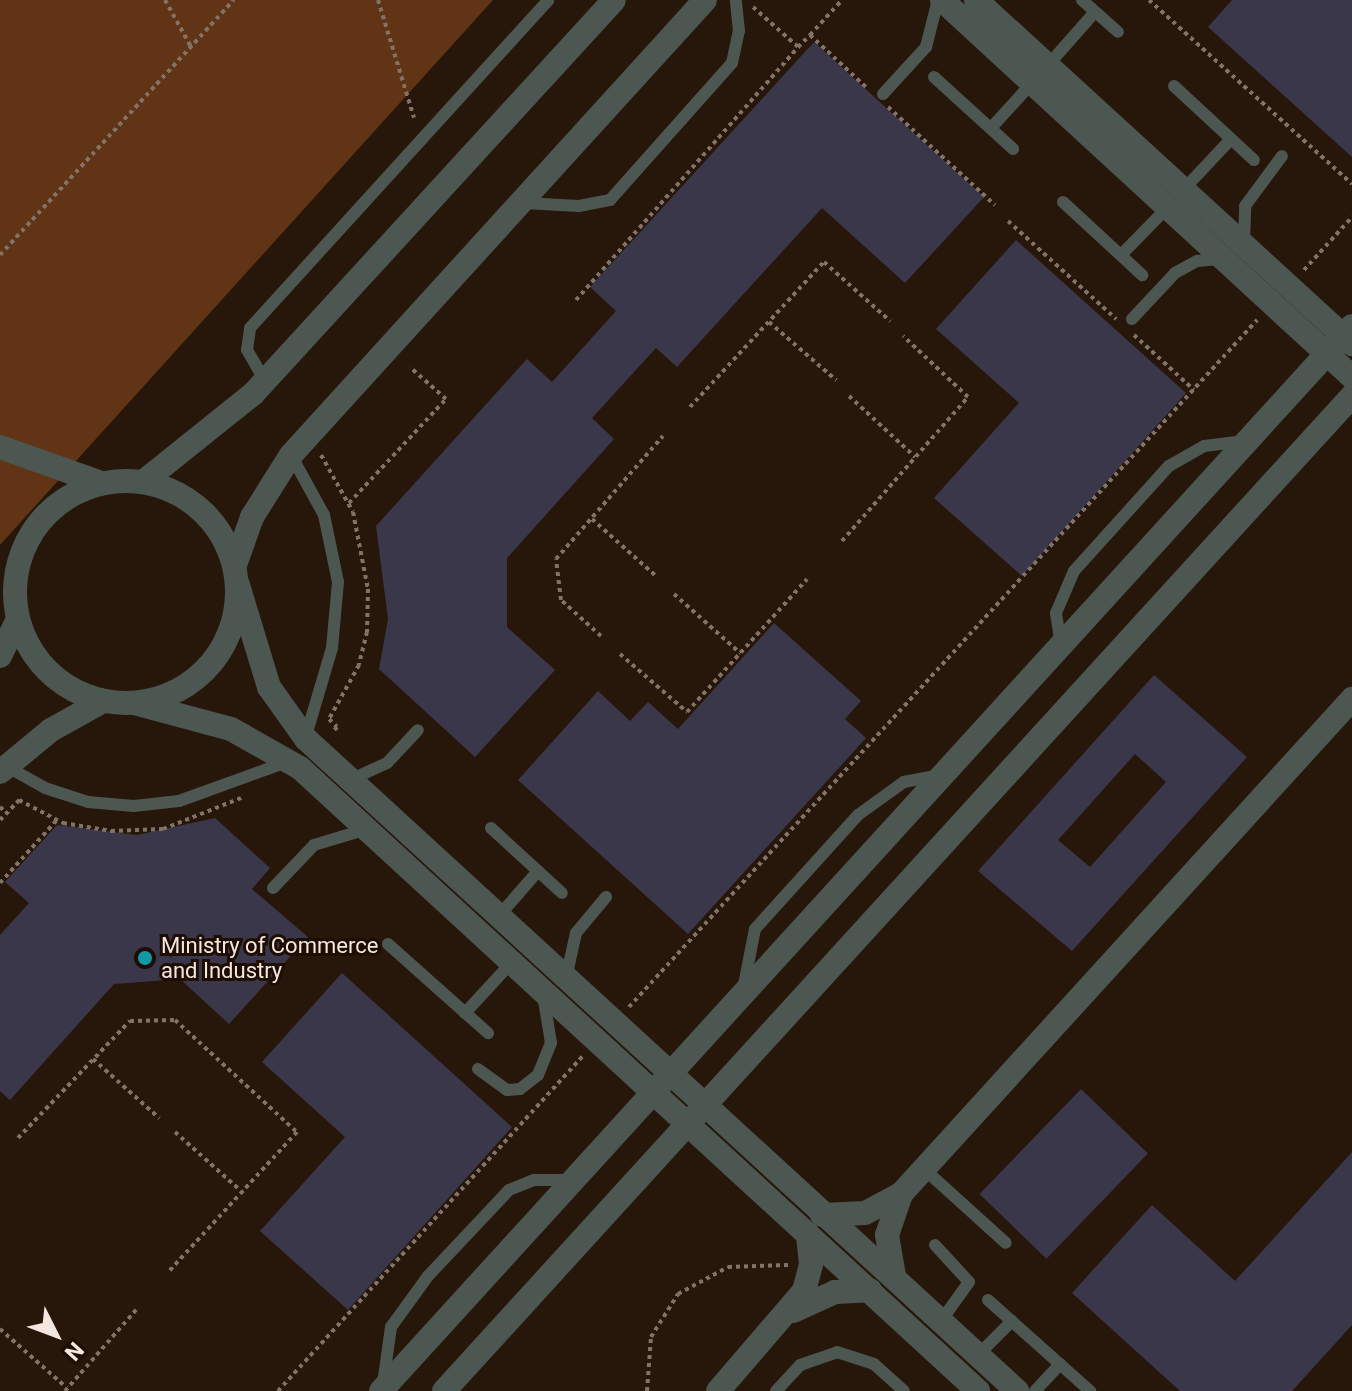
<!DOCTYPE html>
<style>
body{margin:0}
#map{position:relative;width:1352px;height:1391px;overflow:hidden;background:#27160a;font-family:Roboto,sans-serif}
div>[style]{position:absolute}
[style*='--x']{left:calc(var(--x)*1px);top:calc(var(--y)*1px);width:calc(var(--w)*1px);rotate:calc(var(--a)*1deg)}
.green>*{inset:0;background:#603414}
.building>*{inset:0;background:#3a374b;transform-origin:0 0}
.path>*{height:4px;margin-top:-2px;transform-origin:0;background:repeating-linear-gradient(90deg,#827368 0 4px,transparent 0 8px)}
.lane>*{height:12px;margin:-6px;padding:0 6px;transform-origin:6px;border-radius:6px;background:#4c5752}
.street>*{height:24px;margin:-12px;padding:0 12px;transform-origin:12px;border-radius:12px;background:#4c5752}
.street>.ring{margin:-12px;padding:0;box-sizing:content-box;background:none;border:24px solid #4c5752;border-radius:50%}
.dots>*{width:22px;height:22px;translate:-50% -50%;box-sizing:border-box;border:4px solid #1d0d03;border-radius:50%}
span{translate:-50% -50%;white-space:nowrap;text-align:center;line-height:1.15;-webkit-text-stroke:6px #1d0d03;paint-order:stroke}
.poi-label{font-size:22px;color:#f4e7df}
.left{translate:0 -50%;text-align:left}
.north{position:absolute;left:16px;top:1295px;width:80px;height:80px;-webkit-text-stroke:6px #1d0d03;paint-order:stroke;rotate:132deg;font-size:22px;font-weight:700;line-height:32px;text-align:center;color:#f4e7df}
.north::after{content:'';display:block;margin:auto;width:28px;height:36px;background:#f4e7df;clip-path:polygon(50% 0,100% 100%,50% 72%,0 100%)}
</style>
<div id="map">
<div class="green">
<i style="clip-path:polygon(0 0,493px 0,0 545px)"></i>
</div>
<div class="building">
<i style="clip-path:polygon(1232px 0,1352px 0,1352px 157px,1208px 27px)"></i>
<i style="clip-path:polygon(814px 42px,984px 197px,905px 283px,822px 208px,677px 367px,656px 348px,592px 418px,614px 439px,507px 558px,507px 627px,555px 670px,475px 757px,379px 669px,388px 619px,376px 526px,527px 359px,552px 382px,616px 311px,590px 287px)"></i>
<i style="clip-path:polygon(1016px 240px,1186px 393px,1022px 576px,934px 498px,1019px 403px,936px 329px)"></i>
<i style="clip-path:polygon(774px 623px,861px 701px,845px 719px,866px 738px,688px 934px,518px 780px,598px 691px,630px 721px,648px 702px,678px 729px)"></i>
<i style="clip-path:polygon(evenodd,1154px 675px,1247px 757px,1072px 951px,978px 871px,1154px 675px,1135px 754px,1166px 782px,1090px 867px,1058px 840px,1135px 754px)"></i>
<i style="clip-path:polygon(215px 818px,270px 868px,252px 889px,308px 937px,229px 1024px,180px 979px,114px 984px,10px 1100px,0 1091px,0 935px,29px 903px,5px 882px,57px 825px,137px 835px)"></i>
<i style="clip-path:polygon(342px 973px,512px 1127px,348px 1310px,260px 1231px,345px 1137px,262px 1062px)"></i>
<i style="left:1081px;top:1089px;width:93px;height:146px;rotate:44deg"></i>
<i style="clip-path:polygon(1352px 1152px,1352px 1325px,1292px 1391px,1180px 1391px,1072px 1293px,1152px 1205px,1235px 1281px)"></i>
</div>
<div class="path">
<i style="--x:165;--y:0;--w:54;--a:61"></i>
<i style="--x:378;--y:0;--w:123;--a:73"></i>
<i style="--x:1149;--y:0;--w:274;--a:42.2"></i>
<i style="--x:753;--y:7;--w:60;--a:41.6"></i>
<i style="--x:798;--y:47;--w:17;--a:-45"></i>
<i style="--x:810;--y:35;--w:78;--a:42.9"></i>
<i style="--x:810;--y:35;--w:47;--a:-47.6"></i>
<i style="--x:888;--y:107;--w:145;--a:42.5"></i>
<i style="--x:1008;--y:221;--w:146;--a:42.2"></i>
<i style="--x:0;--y:255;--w:346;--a:-47.5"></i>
<i style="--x:1304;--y:270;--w:72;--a:-47.8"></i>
<i style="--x:576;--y:300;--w:337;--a:-48.7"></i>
<i style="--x:769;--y:322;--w:89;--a:40.9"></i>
<i style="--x:1134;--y:335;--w:81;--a:42.5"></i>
<i style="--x:849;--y:396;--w:90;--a:42.7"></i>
<i style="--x:690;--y:407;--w:197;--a:-47.3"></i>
<i style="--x:824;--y:262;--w:89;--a:41.8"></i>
<i style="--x:321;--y:455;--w:65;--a:60.7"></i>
<i style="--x:353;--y:512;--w:78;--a:79"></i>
<i style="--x:368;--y:589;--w:43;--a:91.3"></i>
<i style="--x:367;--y:632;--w:34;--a:104"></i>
<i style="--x:359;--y:665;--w:62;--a:119.1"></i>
<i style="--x:329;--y:719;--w:11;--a:45"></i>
<i style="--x:337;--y:727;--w:8;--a:130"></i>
<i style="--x:349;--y:503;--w:142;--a:-47"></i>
<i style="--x:446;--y:399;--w:48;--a:-138.4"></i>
<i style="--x:592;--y:519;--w:86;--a:41.7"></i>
<i style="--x:842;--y:541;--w:191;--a:-48.8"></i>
<i style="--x:968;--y:397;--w:89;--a:-136.8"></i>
<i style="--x:674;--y:594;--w:89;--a:41.8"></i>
<i style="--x:601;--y:636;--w:54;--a:-138"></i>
<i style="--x:561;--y:600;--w:41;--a:-97"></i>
<i style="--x:556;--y:559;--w:163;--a:-49"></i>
<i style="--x:620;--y:654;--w:89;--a:40.9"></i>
<i style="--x:687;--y:712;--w:179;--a:-47.9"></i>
<i style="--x:0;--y:807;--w:9;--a:41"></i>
<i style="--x:0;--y:820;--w:28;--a:-46"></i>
<i style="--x:19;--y:800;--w:50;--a:27.6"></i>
<i style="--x:63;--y:823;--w:49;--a:9.5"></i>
<i style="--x:111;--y:831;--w:52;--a:-2.2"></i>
<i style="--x:163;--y:829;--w:87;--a:-21.6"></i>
<i style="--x:0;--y:883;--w:85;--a:-47.9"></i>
<i style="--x:629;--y:1007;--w:931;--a:-47.57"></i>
<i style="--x:93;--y:1059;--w:89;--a:41.8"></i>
<i style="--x:175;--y:1132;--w:90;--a:41.8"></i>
<i style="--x:18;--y:1138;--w:162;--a:-46.3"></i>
<i style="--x:130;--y:1021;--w:45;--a:-1.3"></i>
<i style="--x:175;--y:1020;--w:166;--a:42.6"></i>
<i style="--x:297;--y:1132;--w:189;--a:132.6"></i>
<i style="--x:0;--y:1329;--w:89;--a:41.4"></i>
<i style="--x:65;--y:1391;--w:108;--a:-48.8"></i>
<i style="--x:278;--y:1391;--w:453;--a:-47.7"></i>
<i style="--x:647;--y:1391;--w:54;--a:-85.8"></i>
<i style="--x:651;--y:1337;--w:51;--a:-57.9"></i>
<i style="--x:678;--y:1294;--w:57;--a:-28.4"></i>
<i style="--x:728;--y:1267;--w:61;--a:-1.9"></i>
</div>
<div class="lane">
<i style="--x:1082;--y:0;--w:48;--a:41.6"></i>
<i style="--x:1049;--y:64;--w:69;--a:-48.5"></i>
<i style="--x:934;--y:77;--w:107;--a:42.3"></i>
<i style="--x:1174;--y:86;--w:109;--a:42.8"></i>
<i style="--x:883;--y:94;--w:64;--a:-47.5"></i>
<i style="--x:926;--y:47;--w:49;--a:-75.7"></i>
<i style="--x:991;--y:128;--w:59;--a:-47.7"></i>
<i style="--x:1185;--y:188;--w:67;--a:-46.8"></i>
<i style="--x:1063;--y:202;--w:108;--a:42.7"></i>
<i style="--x:524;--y:203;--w:55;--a:3.1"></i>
<i style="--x:579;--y:206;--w:32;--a:-11"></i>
<i style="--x:610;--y:200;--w:183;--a:-48.3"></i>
<i style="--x:732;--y:63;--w:33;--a:-78"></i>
<i style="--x:739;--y:31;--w:31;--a:-96"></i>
<i style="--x:1244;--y:242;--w:36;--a:-88"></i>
<i style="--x:1245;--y:206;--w:62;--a:-53.5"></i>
<i style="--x:1121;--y:255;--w:66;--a:-45.6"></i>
<i style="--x:1132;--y:319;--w:63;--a:-46.9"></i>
<i style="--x:1175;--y:273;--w:25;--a:-29"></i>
<i style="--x:1197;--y:261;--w:25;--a:-5"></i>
<i style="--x:265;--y:381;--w:36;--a:-120"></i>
<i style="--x:247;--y:350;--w:22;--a:-82"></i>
<i style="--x:250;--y:328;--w:443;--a:-47.7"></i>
<i style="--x:291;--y:455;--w:68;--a:61.2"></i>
<i style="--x:324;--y:515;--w:68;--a:78.2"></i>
<i style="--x:338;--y:582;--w:66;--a:95.2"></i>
<i style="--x:332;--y:648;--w:92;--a:106.5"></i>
<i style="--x:1061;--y:645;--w:32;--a:-99"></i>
<i style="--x:1056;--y:613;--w:46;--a:-66.8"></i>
<i style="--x:1074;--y:571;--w:142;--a:-47.9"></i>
<i style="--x:1169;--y:466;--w:40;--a:-29.7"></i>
<i style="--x:1204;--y:446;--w:41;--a:-7"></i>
<i style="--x:6;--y:766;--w:45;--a:29.4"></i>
<i style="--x:45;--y:788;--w:45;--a:18"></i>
<i style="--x:88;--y:802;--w:46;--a:5"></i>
<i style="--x:134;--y:806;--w:45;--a:-6.3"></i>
<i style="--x:179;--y:801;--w:115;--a:-19.9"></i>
<i style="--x:350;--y:780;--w:41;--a:-24.7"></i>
<i style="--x:387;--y:763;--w:45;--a:-46.8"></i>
<i style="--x:491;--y:828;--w:96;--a:42.5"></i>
<i style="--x:273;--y:888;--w:59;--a:-46.4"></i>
<i style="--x:314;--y:845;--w:52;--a:-16.7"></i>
<i style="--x:498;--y:917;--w:61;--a:-49"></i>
<i style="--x:388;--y:944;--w:134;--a:41.7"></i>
<i style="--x:566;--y:978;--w:46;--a:-77.5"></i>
<i style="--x:576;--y:933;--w:47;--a:-50.2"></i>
<i style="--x:743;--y:990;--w:62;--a:-78.9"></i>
<i style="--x:755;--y:929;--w:154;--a:-47.9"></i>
<i style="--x:858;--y:815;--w:57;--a:-35.7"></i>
<i style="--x:904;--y:782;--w:36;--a:-11"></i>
<i style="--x:465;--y:1013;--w:69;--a:-47.3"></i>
<i style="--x:478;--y:1069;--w:36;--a:36"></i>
<i style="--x:507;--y:1090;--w:13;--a:-4"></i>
<i style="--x:520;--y:1089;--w:23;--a:-38"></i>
<i style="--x:538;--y:1075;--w:35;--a:-68"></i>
<i style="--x:551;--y:1043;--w:50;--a:-99.3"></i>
<i style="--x:924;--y:1169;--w:110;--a:42.1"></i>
<i style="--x:935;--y:1245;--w:50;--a:47.4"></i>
<i style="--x:969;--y:1282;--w:48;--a:125.7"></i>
<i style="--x:988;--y:1300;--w:137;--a:41.7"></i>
<i style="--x:978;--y:1355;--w:48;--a:-45"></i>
<i style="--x:383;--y:1384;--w:58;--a:-82"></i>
<i style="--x:391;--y:1327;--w:63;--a:-54"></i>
<i style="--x:428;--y:1276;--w:118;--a:-46.7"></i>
<i style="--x:509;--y:1190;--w:27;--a:-22"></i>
<i style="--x:534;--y:1180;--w:39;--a:0"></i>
<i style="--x:776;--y:1391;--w:35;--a:-47"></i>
<i style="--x:800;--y:1365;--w:39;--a:-19"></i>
<i style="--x:837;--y:1352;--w:39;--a:18"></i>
<i style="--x:874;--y:1364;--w:40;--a:42"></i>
<i style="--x:1035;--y:1391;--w:37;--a:-47"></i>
</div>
<div class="street">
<i style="--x:942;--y:0;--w:557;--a:42.6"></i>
<i style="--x:976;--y:0;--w:510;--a:42.46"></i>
<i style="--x:0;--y:447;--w:107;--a:19.6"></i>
<i class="ring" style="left:15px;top:481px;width:198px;height:198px"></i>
<i style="--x:143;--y:482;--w:141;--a:-38.7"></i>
<i style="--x:253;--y:394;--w:534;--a:-47.5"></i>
<i style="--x:235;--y:565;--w:51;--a:-70.5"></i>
<i style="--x:252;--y:517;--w:73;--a:-57.8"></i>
<i style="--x:291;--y:455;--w:615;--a:-47.7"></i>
<i style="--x:238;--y:585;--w:107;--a:73.1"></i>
<i style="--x:269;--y:687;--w:64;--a:54.6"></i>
<i style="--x:306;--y:739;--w:965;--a:42.52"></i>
<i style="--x:0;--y:656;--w:41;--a:-64.1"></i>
<i style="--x:134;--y:703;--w:100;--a:15"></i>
<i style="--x:231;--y:729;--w:79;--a:29.5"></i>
<i style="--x:300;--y:768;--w:921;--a:42.58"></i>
<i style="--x:0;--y:772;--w:66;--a:-39.5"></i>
<i style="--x:51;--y:730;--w:60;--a:-29.1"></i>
<i style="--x:822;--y:1215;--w:43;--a:-2.7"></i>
<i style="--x:865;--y:1213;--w:41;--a:-27.8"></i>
<i style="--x:901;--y:1194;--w:670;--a:-47.66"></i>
<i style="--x:894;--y:1276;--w:42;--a:-99.7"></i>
<i style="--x:887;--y:1235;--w:43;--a:-71.1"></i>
<i style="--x:793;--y:1311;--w:46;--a:-24.3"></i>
<i style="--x:835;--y:1292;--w:35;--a:-3"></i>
<i style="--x:381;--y:1391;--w:1441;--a:-47.64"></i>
<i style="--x:444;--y:1391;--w:1347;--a:-47.62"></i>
<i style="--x:718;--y:1391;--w:132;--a:-49.3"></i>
<i style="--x:804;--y:1291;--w:28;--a:-75"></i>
<i style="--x:811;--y:1264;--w:30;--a:-96"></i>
</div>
<div class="dots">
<i style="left:145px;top:958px;background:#0f9aa8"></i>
</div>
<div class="poi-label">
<span class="left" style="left:161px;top:958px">Ministry of Commerce<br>and Industry</span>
</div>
<div class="north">N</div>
</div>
